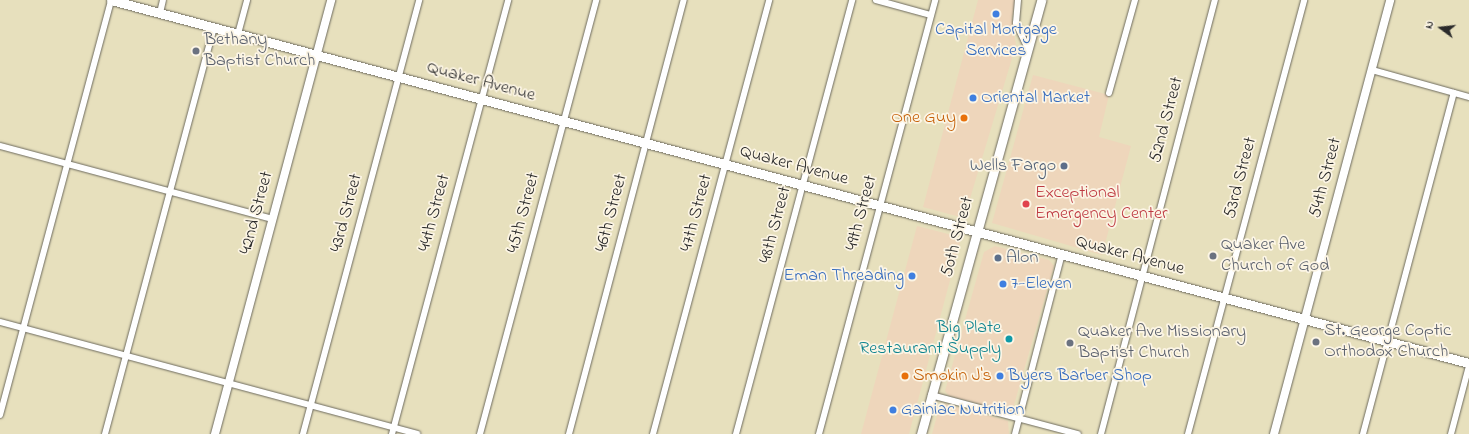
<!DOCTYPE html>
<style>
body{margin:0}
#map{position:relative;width:1469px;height:434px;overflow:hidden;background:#e7e0bd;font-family:"Indie Flower",sans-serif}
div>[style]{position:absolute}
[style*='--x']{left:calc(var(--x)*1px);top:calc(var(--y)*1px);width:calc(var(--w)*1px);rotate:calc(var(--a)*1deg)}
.built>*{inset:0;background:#eed6bb}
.roads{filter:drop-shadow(0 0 1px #6d6a5e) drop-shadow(0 0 1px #6d6a5e)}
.minor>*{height:6px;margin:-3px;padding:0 3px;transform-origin:3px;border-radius:3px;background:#fff}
.tertiary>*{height:8px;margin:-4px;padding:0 4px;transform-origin:4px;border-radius:4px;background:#fff}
.secondary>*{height:9px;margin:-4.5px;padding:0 4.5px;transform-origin:4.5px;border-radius:4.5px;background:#fff}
.dots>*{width:11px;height:11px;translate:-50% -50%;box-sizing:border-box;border:2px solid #fcf5e5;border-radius:50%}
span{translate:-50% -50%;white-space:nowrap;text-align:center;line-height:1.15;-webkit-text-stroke:3.5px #fcf5e5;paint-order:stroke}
.shop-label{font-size:18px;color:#366cbe}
.left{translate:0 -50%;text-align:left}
.right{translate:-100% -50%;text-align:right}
.worship-label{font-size:18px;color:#5b616d}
.street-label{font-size:18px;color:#2b2b2b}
.food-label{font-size:18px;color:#c56008}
.service-label{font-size:18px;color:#4e5e75}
.health-label{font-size:18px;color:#be3a42}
.culture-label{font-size:18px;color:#0d838f}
.north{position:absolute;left:1421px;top:8px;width:40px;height:40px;-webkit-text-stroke:3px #fcf5e5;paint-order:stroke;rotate:285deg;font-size:11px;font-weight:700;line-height:16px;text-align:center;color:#2b2b2b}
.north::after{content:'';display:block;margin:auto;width:14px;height:18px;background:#2b2b2b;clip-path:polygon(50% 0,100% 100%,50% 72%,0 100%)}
</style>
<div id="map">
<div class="built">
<i style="clip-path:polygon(978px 0,1015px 0,1012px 18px,1016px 45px,966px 212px,960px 217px,923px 207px)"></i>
<i style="clip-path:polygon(1033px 75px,1109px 95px,1099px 137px,1131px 146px,1102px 255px,992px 223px)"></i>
<i style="clip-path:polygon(917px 226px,956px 236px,960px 243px,909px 434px,861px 434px)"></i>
<i style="clip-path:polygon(995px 246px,1049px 260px,1054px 266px,1012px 412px,949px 396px,945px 391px,984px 252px)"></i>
<i style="clip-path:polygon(945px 404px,1008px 421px,1009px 434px,932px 434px,939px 408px)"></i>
</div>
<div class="roads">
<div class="minor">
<i style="--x:876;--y:0;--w:57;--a:15.3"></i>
<i style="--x:1018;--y:0;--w:23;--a:95"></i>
<i style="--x:1016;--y:23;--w:29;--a:65"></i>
<i style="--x:160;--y:13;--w:13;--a:-77"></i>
<i style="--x:238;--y:34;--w:35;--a:-75"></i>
<i style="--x:1372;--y:70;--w:101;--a:15.6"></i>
<i style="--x:1109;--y:93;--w:97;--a:-74.4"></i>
<i style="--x:0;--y:146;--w:282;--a:15"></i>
<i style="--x:0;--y:322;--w:432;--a:15"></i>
<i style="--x:931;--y:395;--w:152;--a:14.9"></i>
<i style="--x:0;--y:415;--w:430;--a:-75"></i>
<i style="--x:105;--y:434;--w:421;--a:-75"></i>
<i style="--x:303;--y:434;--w:449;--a:-75"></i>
<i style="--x:392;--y:434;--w:449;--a:-75"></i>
<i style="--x:480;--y:434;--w:449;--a:-75"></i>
<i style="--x:569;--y:434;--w:449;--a:-75.2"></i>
<i style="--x:653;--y:434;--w:449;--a:-75"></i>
<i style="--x:736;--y:434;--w:449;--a:-75"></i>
<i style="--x:819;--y:434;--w:449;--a:-75"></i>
<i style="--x:1015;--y:434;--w:186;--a:-75.4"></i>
<i style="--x:1101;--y:434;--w:449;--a:-75.3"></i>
<i style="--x:1188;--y:434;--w:449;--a:-75"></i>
<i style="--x:1363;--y:434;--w:353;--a:-75.1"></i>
<i style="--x:1451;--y:434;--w:70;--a:-75.2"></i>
</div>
<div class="tertiary">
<i style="--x:215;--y:434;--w:449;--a:-75"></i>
<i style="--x:1274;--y:434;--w:449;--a:-75"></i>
</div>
<div class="secondary">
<i style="--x:111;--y:0;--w:1406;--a:14.97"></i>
<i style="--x:921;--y:434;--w:450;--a:-74.5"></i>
</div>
</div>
<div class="dots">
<i style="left:996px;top:14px;background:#3f7fe0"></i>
<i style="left:196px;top:51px;background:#6b7280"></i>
<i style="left:973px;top:98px;background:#3f7fe0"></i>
<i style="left:964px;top:118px;background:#e8710a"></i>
<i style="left:1064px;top:166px;background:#5c6f8a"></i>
<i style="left:1026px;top:204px;background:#e0444e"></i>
<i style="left:1213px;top:256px;background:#6b7280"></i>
<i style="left:998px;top:258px;background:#5c6f8a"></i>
<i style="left:912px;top:276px;background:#3f7fe0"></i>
<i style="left:1003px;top:284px;background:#3f7fe0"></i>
<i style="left:1009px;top:339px;background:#0f9aa8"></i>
<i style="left:1316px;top:342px;background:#6b7280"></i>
<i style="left:1070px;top:343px;background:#6b7280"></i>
<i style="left:905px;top:376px;background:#e8710a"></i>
<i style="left:1000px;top:376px;background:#3f7fe0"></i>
<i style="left:893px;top:410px;background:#3f7fe0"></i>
</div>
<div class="shop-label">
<span style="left:996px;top:41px">Capital Mortgage<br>Services</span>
<span class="left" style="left:981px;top:98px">Oriental Market</span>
<span class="right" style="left:904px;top:276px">Eman Threading</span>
<span class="left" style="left:1011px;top:284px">7-Eleven</span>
<span class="left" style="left:1008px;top:376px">Byers Barber Shop</span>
<span class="left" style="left:901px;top:410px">Gainiac Nutrition</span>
</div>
<div class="worship-label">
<span class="left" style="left:204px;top:51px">Bethany<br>Baptist Church</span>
<span class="left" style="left:1221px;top:256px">Quaker Ave<br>Church of God</span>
<span class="left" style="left:1324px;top:342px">St. George Coptic<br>Orthodox Church</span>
<span class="left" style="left:1078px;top:343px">Quaker Ave Missionary<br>Baptist Church</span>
</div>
<div class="street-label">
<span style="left:481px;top:82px;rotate:15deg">Quaker Avenue</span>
<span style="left:1167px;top:120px;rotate:-75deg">52nd Street</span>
<span style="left:794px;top:166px;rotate:15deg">Quaker Avenue</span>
<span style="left:1241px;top:178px;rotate:-75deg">53rd Street</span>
<span style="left:1326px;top:178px;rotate:-75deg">54th Street</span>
<span style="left:257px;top:213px;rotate:-75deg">42nd Street</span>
<span style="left:347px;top:213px;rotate:-75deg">43rd Street</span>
<span style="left:435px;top:213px;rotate:-75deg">44th Street</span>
<span style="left:524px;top:213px;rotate:-75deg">45th Street</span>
<span style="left:612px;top:213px;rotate:-75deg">46th Street</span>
<span style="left:697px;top:213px;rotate:-75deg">47th Street</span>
<span style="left:862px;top:213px;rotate:-75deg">49th Street</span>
<span style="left:776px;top:225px;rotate:-75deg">48th Street</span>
<span style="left:958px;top:237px;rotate:-75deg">50th Street</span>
<span style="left:1130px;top:256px;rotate:15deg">Quaker Avenue</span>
</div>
<div class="food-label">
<span class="right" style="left:956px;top:118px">One Guy</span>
<span class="left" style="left:913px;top:376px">Smokin J's</span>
</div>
<div class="service-label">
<span class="right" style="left:1056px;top:166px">Wells Fargo</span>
<span class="left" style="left:1006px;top:258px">Alon</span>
</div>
<div class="health-label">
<span class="left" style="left:1035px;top:204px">Exceptional<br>Emergency Center</span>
</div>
<div class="culture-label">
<span class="right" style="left:1001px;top:339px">Big Plate<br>Restaurant Supply</span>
</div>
<div class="north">N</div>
</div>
